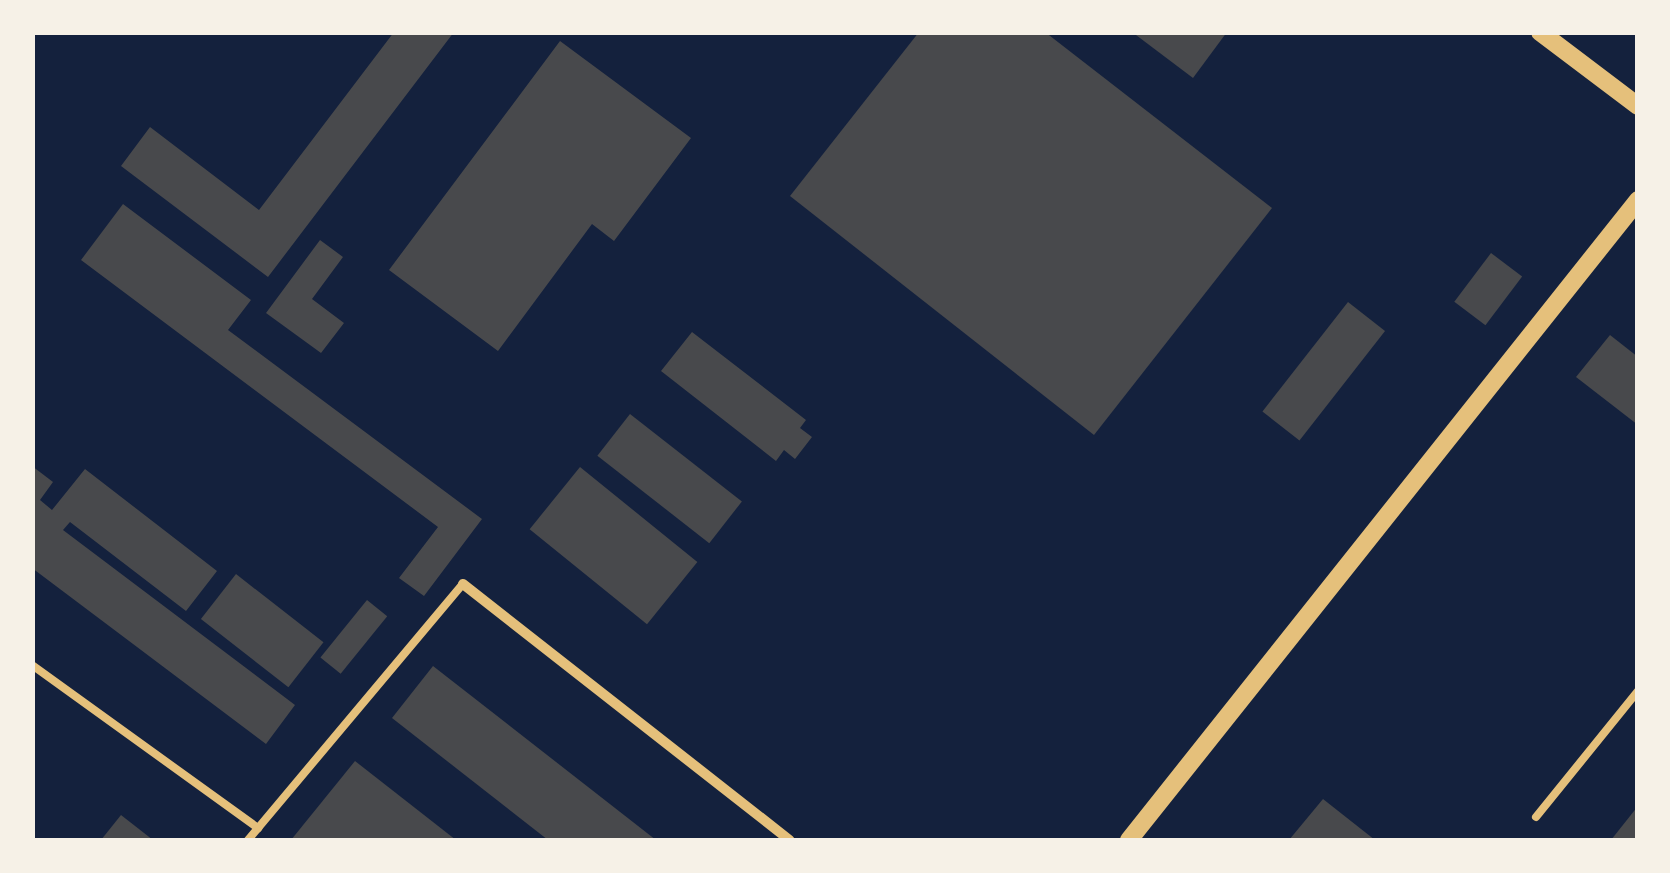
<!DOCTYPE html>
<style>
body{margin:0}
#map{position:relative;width:1670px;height:873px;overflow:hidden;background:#14213d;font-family:"Alegreya Sans",sans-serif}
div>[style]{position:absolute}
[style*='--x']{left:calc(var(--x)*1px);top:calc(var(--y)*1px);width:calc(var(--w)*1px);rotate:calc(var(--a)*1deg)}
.building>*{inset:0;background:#48494c;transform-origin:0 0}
.service>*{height:8px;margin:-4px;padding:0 4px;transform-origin:4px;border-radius:4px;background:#e5c07b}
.minor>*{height:10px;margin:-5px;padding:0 5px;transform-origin:5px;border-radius:5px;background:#e5c07b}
.tertiary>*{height:18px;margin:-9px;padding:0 9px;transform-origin:9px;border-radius:9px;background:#e5c07b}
span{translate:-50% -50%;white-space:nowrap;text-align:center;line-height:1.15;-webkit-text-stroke:8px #f6f1e7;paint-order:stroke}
.frame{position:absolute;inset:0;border:35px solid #f6f1e7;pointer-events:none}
</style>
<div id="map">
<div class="building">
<i style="clip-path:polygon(394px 32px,454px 32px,268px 277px,121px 166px,150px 127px,259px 210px)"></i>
<i style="clip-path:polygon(919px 32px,1045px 32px,1272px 208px,1094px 435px,790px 196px)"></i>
<i style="clip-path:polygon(1132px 32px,1227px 32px,1193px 78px)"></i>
<i style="clip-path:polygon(560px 41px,691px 138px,614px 241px,592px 224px,498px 351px,389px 270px)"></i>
<i style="clip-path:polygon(123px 204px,251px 300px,228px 330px,482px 519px,424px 596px,399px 578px,438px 527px,81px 260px)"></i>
<i style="clip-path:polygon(320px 240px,343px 257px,312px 299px,344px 323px,321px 353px,266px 313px)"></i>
<i style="left:1491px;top:253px;width:39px;height:61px;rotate:37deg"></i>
<i style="left:1348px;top:302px;width:47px;height:139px;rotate:38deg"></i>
<i style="clip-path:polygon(692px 332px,806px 420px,800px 428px,812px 437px,795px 459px,784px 450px,776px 461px,661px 371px)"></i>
<i style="clip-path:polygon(1610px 335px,1638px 357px,1638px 425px,1576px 377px)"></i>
<i style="left:630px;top:414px;width:142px;height:53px;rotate:38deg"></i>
<i style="clip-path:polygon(32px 466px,53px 482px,40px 500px,52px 510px,85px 469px,217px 571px,186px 611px,70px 522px,63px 530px,295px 705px,266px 744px,32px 568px)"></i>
<i style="left:580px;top:467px;width:151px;height:80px;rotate:39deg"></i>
<i style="left:236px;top:574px;width:111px;height:57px;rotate:38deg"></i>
<i style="left:367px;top:600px;width:26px;height:74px;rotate:39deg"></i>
<i style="clip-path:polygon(433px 666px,656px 840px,548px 840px,392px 718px)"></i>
<i style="clip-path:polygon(355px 761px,456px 840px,291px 840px)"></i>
<i style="clip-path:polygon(1323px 799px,1375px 840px,1289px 840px)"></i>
<i style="clip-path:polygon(1638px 806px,1638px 840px,1611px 840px)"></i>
<i style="clip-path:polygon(121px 815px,153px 840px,101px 840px)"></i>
</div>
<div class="service">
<i style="--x:32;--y:665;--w:279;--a:35.8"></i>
<i style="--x:1536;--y:817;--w:162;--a:-51"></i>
<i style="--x:248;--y:840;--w:334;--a:-50"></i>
</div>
<div class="minor">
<i style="--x:463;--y:584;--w:415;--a:38.1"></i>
</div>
<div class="tertiary">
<i style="--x:1540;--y:32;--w:123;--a:37.1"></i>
<i style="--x:1129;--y:840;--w:818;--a:-51.5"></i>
</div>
<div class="frame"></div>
</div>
